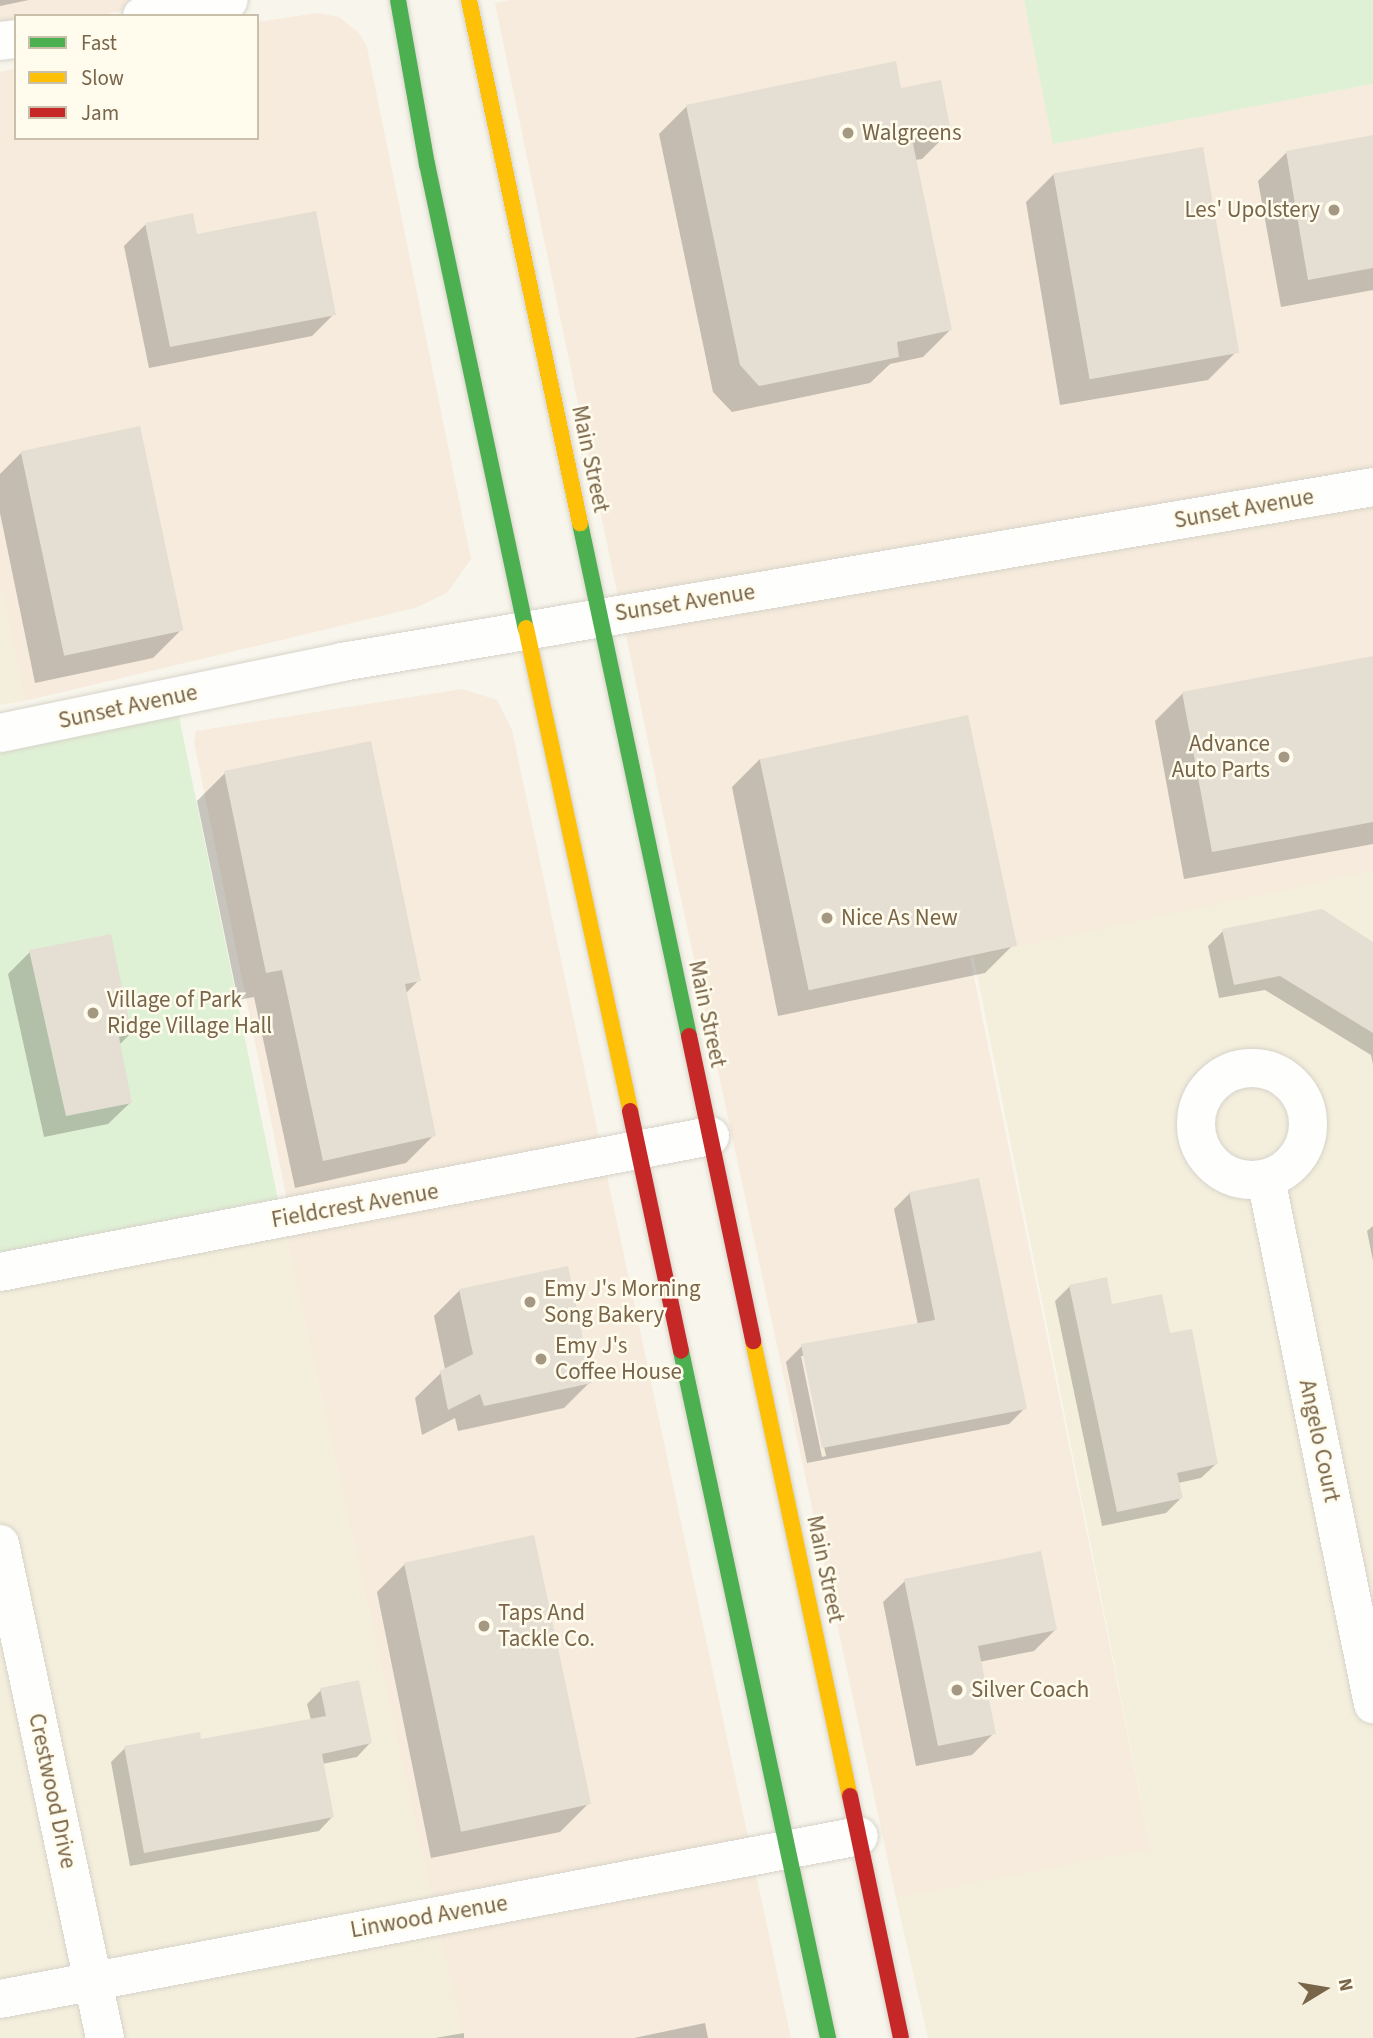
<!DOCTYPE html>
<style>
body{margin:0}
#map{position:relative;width:1373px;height:2038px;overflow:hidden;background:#f8f6ec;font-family:"Source Sans 3",sans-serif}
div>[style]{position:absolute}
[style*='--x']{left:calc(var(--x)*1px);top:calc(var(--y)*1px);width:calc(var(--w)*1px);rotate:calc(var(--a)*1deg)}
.residential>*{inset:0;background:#f4efdc}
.commercial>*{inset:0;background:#f6ebdc}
.green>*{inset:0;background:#dff1d5}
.shadow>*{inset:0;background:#0003}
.building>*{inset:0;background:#e5dfd3;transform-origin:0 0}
.roads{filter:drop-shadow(0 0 2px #d7d3ca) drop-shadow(0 0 2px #d7d3ca)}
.street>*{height:38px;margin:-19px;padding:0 19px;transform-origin:19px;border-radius:19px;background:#fefefc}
.street>.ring{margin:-19px;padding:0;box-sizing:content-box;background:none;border:38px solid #fefefc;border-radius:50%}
.fast>*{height:16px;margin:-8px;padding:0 8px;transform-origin:8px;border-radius:8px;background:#4caf50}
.slow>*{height:16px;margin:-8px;padding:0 8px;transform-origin:8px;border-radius:8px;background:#ffc107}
.jam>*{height:16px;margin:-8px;padding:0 8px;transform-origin:8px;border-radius:8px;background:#c62828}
.dots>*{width:19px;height:19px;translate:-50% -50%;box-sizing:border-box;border:4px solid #fffcee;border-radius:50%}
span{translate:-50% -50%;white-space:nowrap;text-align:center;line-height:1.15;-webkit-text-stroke:5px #fffcee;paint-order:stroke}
.poi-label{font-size:23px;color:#796549}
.left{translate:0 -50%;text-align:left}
.right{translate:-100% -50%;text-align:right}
.street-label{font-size:23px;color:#796549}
.legend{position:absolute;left:14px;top:14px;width:245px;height:126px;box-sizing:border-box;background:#fffcee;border:2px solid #c9c0ac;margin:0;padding:9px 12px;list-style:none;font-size:21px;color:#796549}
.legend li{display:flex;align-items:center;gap:14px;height:35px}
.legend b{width:35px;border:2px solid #c9c0ac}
.north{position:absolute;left:1289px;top:1954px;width:70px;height:70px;-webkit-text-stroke:5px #fffcee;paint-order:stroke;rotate:79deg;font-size:19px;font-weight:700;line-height:28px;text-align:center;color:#796549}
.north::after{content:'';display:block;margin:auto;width:24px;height:32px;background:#796549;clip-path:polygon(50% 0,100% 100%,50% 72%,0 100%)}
</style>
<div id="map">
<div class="residential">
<i style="clip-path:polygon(0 585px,25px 701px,0 705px)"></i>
<i style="clip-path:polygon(1373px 871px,1373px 2038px,928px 2038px,896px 1898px,1151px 1848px,973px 954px)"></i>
<i style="clip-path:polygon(282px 1219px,463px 2038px,0 2038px,0 1288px)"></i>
</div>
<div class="commercial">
<i style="clip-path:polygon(0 0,172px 0,97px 16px,16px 16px,16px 33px,0 36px)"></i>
<i style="clip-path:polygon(509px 0,1024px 0,1054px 143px,1373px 84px,1373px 871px,970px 957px,1151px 1849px,896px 1898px,673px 862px,495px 3px)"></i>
<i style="clip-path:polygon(317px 13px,339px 17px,359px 33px,367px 47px,471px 559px,447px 593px,415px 608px,25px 701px,0 585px,0 72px,16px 68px,16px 138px,257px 138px,257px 22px)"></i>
<i style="clip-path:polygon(462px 689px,497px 700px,512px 730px,791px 2038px,463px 2038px,282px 1219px,287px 1200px,194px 742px,196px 731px)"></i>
</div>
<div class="green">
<i style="clip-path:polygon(1024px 0,1373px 0,1373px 84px,1053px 144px)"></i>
<i style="clip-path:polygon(175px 697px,282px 1219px,0 1272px,0 733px)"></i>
</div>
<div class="shadow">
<i style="clip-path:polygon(0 0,29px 0,0 6px)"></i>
<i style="clip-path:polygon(900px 90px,949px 132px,922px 159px,915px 160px,950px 330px,923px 357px,890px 364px,870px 383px,732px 412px,713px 392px,659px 134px,686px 107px)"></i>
<i style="clip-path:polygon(1373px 137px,1373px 290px,1281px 307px,1258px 181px,1286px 153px)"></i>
<i style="clip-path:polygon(1054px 174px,1236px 352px,1208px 380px,1060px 405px,1026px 202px)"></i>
<i style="clip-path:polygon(146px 224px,196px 236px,334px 314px,312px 336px,149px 368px,124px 246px)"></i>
<i style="clip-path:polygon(21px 453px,181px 630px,153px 658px,35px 683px,0 513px,0 474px)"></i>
<i style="clip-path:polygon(1373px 657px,1373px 844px,1184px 879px,1155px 721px,1183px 693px)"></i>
<i style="clip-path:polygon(760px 759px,1013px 945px,985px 973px,778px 1016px,732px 787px)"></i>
<i style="clip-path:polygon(225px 773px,419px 980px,405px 994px,434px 1135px,406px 1163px,295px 1188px,254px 997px,238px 1000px,197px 801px)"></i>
<i style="clip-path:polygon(1223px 931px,1373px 944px,1373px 1065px,1371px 1055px,1265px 990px,1219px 998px,1208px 946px)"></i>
<i style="clip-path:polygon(30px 952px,130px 1034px,119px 1045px,130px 1103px,108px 1124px,44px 1137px,8px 974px)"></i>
<i style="clip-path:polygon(evenodd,910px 1193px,1025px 1408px,1009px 1424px,807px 1463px,786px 1362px,802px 1346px,918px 1325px,894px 1209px,910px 1193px,801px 1356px,805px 1356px,826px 1456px,822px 1457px,801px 1356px)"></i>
<i style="clip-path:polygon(1373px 1226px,1373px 1261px,1367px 1231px)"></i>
<i style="clip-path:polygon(1070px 1286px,1169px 1335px,1216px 1464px,1201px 1478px,1178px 1483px,1181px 1498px,1166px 1513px,1102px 1526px,1055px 1301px)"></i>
<i style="clip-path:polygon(460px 1290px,590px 1382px,564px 1408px,458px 1431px,455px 1418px,422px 1435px,415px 1398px,445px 1369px,434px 1316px)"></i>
<i style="clip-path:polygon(405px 1564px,588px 1804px,560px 1832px,431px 1858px,377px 1592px)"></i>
<i style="clip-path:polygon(905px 1581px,1056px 1629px,1034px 1651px,979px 1662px,994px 1733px,972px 1755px,916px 1766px,883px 1602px)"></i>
<i style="clip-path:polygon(321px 1690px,370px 1743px,357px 1757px,322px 1764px,332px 1817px,319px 1831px,130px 1866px,111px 1762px,125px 1748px,200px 1741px,311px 1720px,307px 1704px)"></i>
<i style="clip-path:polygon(705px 2023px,708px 2038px,634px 2038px)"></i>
<i style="clip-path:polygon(464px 2033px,464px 2038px,435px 2038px)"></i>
</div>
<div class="building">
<i style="clip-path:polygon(896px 61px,901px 88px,941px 80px,951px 132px,912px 139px,952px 330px,897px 342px,899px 357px,759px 386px,740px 365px,686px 105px)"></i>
<i style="clip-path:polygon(1373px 135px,1373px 268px,1308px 280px,1286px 151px)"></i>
<i style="left:1203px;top:147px;width:209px;height:152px;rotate:80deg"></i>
<i style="clip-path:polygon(316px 211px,336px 315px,170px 347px,145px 223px,193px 213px,197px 234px)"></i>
<i style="left:140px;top:426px;width:209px;height:122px;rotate:78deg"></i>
<i style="clip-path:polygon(1373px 656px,1373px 822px,1212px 852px,1182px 692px)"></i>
<i style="left:968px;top:715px;width:236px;height:213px;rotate:78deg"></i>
<i style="clip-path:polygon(371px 741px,421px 981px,405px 984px,436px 1136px,323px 1161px,282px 970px,266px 973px,224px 771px)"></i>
<i style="clip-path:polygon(1322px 909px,1373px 942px,1373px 1033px,1280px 976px,1234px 985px,1222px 929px)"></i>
<i style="clip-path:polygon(111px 934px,132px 1034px,119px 1037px,132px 1103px,66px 1116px,29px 950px)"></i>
<i style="clip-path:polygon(979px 1178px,1027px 1409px,822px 1448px,801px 1344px,935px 1320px,909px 1192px)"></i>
<i style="clip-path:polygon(568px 1266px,592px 1383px,484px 1406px,480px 1394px,448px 1410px,440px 1371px,473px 1354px,459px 1289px)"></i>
<i style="clip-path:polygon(1107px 1277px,1112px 1304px,1162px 1294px,1170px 1333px,1192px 1329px,1218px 1464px,1177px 1473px,1183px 1498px,1117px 1512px,1069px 1285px)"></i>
<i style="left:534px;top:1535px;width:275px;height:133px;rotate:78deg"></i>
<i style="clip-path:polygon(1041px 1551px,1057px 1630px,978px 1646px,996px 1734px,938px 1746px,904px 1579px)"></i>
<i style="clip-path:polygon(359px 1680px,372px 1743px,322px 1754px,334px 1817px,144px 1853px,124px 1746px,200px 1732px,201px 1739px,326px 1716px,320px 1688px)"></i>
</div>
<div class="roads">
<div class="street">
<i style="--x:142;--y:16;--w:88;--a:-10.4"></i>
<i style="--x:0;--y:41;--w:16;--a:-7"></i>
<i style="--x:0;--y:733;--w:349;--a:-11.7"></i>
<i style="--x:342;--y:662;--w:1046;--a:-9.63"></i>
<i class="ring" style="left:1196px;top:1068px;width:74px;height:74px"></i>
<i style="--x:1266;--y:1179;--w:536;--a:78.48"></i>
<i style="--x:0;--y:1272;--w:723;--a:-10.84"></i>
<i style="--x:0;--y:1544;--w:505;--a:78"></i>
<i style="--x:0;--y:1999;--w:874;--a:-10.74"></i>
</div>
<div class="fast">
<i style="--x:398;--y:0;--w:167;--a:80"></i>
<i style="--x:427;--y:164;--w:474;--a:78"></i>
<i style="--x:580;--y:523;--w:524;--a:78"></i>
<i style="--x:681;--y:1351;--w:703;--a:77.92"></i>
</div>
<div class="slow">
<i style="--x:469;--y:0;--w:535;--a:78.02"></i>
<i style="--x:526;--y:628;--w:494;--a:77.8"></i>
<i style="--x:753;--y:1341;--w:465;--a:78"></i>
</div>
<div class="jam">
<i style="--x:689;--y:1036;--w:312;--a:78.1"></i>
<i style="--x:630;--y:1111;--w:245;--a:78"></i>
<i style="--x:850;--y:1796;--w:247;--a:78.1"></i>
</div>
</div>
<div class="dots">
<i style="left:848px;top:133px;background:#a59882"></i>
<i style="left:1334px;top:210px;background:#a59882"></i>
<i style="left:1284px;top:757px;background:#a59882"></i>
<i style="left:827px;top:918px;background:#a59882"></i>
<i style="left:93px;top:1013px;background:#a59882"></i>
<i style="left:530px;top:1302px;background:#a59882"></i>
<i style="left:541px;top:1359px;background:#a59882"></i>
<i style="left:484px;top:1626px;background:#a59882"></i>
<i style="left:957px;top:1690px;background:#a59882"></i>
</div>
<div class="poi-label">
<span class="left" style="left:862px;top:133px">Walgreens</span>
<span class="right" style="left:1320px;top:210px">Les' Upolstery</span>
<span class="right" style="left:1270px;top:757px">Advance<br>Auto Parts</span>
<span class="left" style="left:841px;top:918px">Nice As New</span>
<span class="left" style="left:107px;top:1013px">Village of Park<br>Ridge Village Hall</span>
<span class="left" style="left:544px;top:1302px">Emy J's Morning<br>Song Bakery</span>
<span class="left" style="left:555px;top:1359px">Emy J's<br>Coffee House</span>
<span class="left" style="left:498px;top:1626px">Taps And<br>Tackle Co.</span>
<span class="left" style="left:971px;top:1690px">Silver Coach</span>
</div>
<div class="street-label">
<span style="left:590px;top:459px;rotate:78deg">Main Street</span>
<span style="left:1244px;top:509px;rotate:-10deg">Sunset Avenue</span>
<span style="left:685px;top:603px;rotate:-9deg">Sunset Avenue</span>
<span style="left:128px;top:707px;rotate:-12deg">Sunset Avenue</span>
<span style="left:707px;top:1014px;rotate:78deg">Main Street</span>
<span style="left:355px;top:1206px;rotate:-10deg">Fieldcrest Avenue</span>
<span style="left:1319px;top:1441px;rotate:78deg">Angelo Court</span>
<span style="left:825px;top:1569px;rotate:78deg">Main Street</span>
<span style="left:52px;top:1791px;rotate:78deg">Crestwood Drive</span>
<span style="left:429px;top:1917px;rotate:-10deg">Linwood Avenue</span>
</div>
<ul class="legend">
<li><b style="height:9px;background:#4caf50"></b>Fast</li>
<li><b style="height:9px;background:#ffc107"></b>Slow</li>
<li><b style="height:9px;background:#c62828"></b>Jam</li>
</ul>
<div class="north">N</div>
</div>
